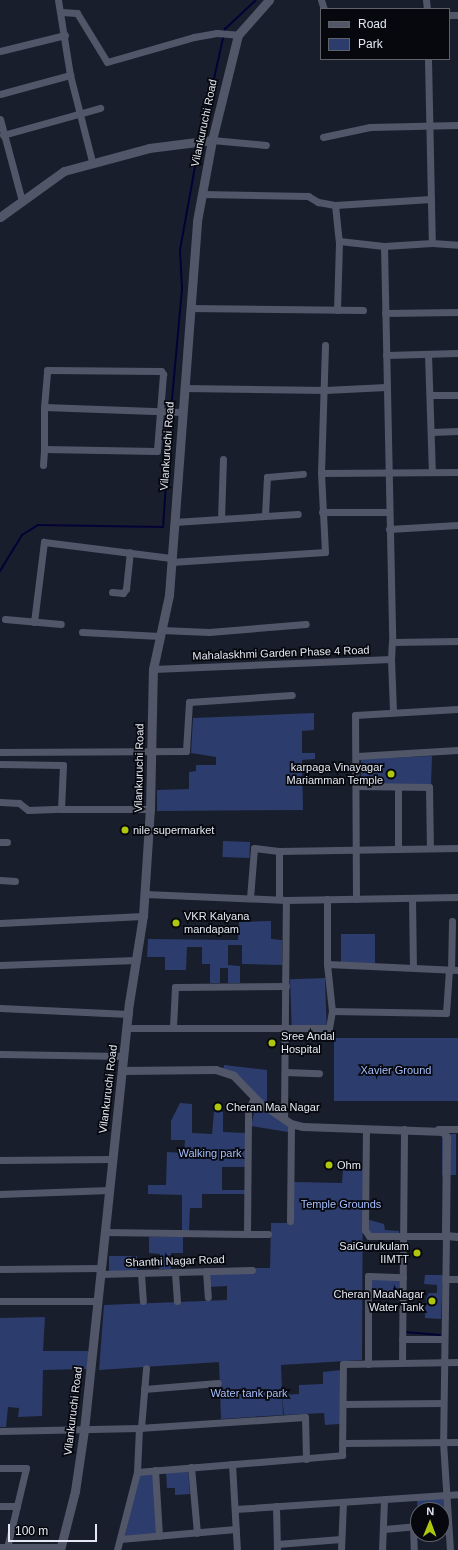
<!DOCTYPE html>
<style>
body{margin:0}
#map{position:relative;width:458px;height:1550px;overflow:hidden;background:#191e2c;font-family:Arial,sans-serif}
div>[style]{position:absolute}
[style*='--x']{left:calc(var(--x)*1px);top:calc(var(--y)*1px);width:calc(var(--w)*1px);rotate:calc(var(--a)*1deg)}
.green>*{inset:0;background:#2c3c6c;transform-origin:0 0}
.stream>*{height:2px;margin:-1px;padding:0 1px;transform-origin:1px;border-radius:1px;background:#030237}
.minor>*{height:7px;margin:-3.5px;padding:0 3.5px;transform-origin:3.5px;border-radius:3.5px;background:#515768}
.tertiary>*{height:8px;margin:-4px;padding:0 4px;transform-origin:4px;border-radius:4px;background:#515768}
.secondary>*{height:9px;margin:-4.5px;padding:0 4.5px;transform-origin:4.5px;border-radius:4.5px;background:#515768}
.dots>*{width:11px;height:11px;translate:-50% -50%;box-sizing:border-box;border:2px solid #06080e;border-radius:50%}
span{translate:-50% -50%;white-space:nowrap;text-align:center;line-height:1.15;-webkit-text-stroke:3.5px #06080e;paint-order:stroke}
.street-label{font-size:11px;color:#e4e8f2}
.poi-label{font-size:11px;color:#e4e8f2}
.right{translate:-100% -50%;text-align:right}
.left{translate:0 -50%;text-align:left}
.park-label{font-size:11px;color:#a6befd}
.legend{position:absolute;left:320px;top:8px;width:130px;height:52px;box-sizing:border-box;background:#06080e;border:1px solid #5f6269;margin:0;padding:5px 7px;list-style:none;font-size:12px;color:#e4e8f2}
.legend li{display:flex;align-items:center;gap:8px;height:20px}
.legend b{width:20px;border:1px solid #5f6269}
.north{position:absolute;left:410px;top:1502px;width:40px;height:40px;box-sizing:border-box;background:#06080e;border:1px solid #5f6269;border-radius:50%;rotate:1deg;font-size:11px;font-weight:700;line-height:16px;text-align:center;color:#e4e8f2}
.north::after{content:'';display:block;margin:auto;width:14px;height:18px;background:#aec60b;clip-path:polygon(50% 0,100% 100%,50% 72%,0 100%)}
.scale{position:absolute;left:8px;top:1524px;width:89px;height:18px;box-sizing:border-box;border:2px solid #e4e8f2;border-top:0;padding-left:5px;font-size:12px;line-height:14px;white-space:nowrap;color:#e4e8f2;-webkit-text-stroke:3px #06080e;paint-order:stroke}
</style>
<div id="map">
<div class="green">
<i style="clip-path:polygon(314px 713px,314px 730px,302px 731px,302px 753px,315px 753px,315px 759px,302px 760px,303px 810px,157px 811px,157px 790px,189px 789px,189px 772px,196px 771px,196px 765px,216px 765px,216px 757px,191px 753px,193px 718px)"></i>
<i style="clip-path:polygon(432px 756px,431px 785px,361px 784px,361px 759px)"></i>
<i style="left:223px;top:841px;width:27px;height:16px;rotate:2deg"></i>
<i style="clip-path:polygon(271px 921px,271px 939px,282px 940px,282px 965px,242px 964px,242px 945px,228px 945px,228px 965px,240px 966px,240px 983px,228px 983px,228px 968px,220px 968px,220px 983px,210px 983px,210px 964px,202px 964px,202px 947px,187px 947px,186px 970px,165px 970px,165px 957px,147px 957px,148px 939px,238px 940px,239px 922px)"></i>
<i style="left:341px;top:934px;width:34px;height:29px"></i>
<i style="left:325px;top:978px;width:48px;height:35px;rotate:88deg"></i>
<i style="left:334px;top:1038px;width:124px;height:63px"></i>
<i style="clip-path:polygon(224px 1065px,267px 1070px,267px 1104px,223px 1070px)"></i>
<i style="clip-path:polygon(180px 1103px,192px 1104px,192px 1133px,212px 1134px,214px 1111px,223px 1112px,223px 1132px,246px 1133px,245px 1167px,222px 1167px,222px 1190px,246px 1190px,246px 1194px,202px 1194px,202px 1208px,190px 1208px,189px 1231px,182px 1231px,182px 1195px,148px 1194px,148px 1185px,166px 1185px,167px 1152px,184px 1153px,185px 1140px,171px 1140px,171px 1121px)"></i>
<i style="clip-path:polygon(256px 1105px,288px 1125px,288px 1132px,251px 1126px)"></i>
<i style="left:456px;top:1134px;width:41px;height:14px;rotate:90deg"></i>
<i style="clip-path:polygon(343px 1169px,363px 1169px,362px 1360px,281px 1365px,283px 1415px,221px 1419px,219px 1362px,99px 1370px,104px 1305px,227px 1300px,227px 1286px,208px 1287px,208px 1274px,254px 1273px,254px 1268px,270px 1268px,271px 1223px,293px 1223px,294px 1182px,342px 1183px)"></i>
<i style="clip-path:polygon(366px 1219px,384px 1224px,385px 1230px,399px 1231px,399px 1235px,369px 1235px)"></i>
<i style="clip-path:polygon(149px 1237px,183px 1237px,183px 1253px,171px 1253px,171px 1269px,159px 1269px,160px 1254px,149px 1253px)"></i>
<i style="left:109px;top:1256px;width:28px;height:16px"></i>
<i style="clip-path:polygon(425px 1275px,443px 1275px,441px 1319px,425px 1318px,426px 1298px,429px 1293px,437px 1293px,437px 1285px,424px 1284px)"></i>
<i style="left:369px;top:1278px;width:33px;height:17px"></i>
<i style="clip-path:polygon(45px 1317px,43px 1351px,89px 1351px,87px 1369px,43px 1370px,42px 1416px,18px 1417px,19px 1408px,8px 1407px,6px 1427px,0 1427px,0 1318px)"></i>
<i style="clip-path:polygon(341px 1370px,340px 1424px,325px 1425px,324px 1413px,284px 1415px,282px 1395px,299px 1394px,299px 1385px,323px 1384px,323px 1372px)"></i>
<i style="clip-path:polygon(188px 1470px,190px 1494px,175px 1495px,175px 1488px,167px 1488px,166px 1472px)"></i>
<i style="clip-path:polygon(154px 1473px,158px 1534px,125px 1536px,139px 1474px)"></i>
<i style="clip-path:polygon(445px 1498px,446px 1523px,442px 1523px,442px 1510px,418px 1510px,418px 1525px,417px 1500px)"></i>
</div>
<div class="stream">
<i style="--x:201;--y:138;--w:112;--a:-77.6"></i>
<i style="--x:225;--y:29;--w:42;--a:-43.1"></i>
<i style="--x:171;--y:410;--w:122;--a:-84.8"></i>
<i style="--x:182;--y:288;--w:38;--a:-93"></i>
<i style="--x:180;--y:250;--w:108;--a:-79.8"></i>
<i style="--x:0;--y:571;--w:42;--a:-58.6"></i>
<i style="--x:22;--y:535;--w:19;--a:-32"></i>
<i style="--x:38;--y:525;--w:125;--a:0.9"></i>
<i style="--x:163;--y:527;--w:113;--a:-86"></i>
<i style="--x:405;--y:1332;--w:35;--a:5"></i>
</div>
<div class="minor">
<i style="--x:58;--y:0;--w:76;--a:80.9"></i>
<i style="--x:70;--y:75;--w:89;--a:75.7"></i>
<i style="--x:321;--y:0;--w:9;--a:72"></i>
<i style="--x:426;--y:0;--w:9;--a:84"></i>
<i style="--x:61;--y:12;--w:16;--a:4"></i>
<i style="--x:77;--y:13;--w:57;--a:58.5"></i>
<i style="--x:107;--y:62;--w:91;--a:-16"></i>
<i style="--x:194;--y:37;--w:23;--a:-10"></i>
<i style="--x:217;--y:33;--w:21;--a:5"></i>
<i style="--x:449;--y:15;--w:9;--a:0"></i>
<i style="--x:0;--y:51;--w:67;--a:-13.8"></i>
<i style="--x:428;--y:59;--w:184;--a:88.8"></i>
<i style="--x:432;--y:243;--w:48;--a:176.4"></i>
<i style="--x:384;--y:246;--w:396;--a:88.8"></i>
<i style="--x:392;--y:642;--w:66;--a:-0.9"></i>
<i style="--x:0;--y:94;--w:73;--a:-15.2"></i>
<i style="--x:0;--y:119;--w:85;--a:75"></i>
<i style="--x:3;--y:135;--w:101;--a:-15.6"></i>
<i style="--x:323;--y:137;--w:48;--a:-12"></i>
<i style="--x:370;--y:127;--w:88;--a:-1.3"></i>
<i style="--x:212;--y:140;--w:54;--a:5.3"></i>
<i style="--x:202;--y:194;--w:106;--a:1.1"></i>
<i style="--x:308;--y:196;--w:12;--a:31"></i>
<i style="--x:318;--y:202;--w:17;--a:10"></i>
<i style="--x:335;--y:205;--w:96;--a:-3.6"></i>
<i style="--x:335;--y:205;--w:36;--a:84"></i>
<i style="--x:339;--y:241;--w:45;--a:6.3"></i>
<i style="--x:432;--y:243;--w:26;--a:4"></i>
<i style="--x:190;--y:308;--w:173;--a:0.7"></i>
<i style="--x:337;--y:310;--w:69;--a:-88.3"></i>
<i style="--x:385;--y:313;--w:73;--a:-0.8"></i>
<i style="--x:428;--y:354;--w:118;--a:88.1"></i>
<i style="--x:386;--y:355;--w:72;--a:-1.6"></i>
<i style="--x:184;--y:388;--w:141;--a:0.8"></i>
<i style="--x:325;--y:390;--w:61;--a:-2.8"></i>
<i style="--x:430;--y:395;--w:28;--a:0"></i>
<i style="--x:44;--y:407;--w:137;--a:2.1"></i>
<i style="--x:431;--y:432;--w:27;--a:-2"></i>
<i style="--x:43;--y:465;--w:16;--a:-86"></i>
<i style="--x:44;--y:449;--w:42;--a:-90"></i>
<i style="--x:44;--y:407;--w:37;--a:-85"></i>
<i style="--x:47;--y:370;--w:114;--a:0.5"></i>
<i style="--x:161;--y:371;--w:4;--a:56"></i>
<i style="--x:163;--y:374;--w:77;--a:94.5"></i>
<i style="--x:157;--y:451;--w:113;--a:-179"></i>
<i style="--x:321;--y:473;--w:128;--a:-88.2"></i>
<i style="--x:322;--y:512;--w:66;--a:0"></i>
<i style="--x:265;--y:515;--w:38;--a:-87"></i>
<i style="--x:267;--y:477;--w:36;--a:-5"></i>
<i style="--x:221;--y:519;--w:60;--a:-88.1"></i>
<i style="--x:174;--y:522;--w:124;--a:-3.7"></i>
<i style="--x:389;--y:529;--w:69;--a:-3.3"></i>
<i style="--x:171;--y:562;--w:154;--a:-3.7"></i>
<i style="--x:325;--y:552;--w:79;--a:-92.9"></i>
<i style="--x:321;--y:473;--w:137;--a:-0.4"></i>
<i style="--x:112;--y:592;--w:11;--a:5"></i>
<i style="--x:123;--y:593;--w:5;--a:-53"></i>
<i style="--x:126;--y:589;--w:37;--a:-84"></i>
<i style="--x:5;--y:619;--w:56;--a:5.1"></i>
<i style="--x:34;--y:622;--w:81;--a:-82.9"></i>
<i style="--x:44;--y:542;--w:128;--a:7.2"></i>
<i style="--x:161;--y:630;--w:48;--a:2.4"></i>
<i style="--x:209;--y:632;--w:97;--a:-4.7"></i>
<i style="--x:82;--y:632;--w:78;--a:2.9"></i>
<i style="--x:391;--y:659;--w:53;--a:87.8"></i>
<i style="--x:153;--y:669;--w:238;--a:-2.4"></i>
<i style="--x:391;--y:659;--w:17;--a:-87"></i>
<i style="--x:0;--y:752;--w:186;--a:-0.3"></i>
<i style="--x:186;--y:751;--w:49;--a:-86.5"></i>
<i style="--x:189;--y:702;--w:103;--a:-3.9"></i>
<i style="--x:357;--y:756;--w:101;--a:-3.4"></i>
<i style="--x:0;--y:764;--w:63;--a:0.9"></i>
<i style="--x:63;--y:765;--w:44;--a:92.6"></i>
<i style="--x:61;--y:809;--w:89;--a:0"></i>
<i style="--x:357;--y:786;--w:72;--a:0.8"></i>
<i style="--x:429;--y:787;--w:61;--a:89.1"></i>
<i style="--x:0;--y:802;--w:19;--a:3"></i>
<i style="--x:19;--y:803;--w:11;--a:38"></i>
<i style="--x:28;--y:810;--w:33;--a:-2"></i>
<i style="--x:0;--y:842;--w:7;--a:0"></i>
<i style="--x:398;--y:849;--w:62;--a:-90"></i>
<i style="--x:0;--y:880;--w:15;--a:4"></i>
<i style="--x:145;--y:894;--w:141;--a:2.4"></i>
<i style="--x:286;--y:900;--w:172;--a:-1"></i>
<i style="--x:250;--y:898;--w:50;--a:-85.4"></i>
<i style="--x:254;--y:848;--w:25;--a:7"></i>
<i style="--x:412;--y:898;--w:69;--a:89.2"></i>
<i style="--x:279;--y:899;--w:48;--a:-90"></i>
<i style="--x:279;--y:851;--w:179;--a:-1"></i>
<i style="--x:356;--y:899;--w:184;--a:-90.3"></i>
<i style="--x:355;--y:715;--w:103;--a:-3.3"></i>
<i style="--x:0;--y:923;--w:143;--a:-2.8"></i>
<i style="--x:327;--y:964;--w:131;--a:2.6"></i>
<i style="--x:0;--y:965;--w:136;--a:-2.1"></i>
<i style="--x:451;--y:970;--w:49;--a:-88.8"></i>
<i style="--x:0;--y:1008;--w:129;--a:2.7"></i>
<i style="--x:332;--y:1011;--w:114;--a:1"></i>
<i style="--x:446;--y:1013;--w:43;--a:-86"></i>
<i style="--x:173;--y:1027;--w:40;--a:-87.1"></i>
<i style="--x:175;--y:987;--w:111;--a:-0.5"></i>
<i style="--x:127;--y:1028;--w:202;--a:0"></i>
<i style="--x:329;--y:1028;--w:17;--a:-80"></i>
<i style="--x:332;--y:1011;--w:47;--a:-96.1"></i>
<i style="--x:327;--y:964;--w:65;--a:-90"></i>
<i style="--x:0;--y:1054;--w:124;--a:0.9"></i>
<i style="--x:285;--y:1072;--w:34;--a:2"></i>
<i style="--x:284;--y:1119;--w:219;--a:-89.5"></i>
<i style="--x:366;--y:1129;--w:101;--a:90.6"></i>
<i style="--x:365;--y:1230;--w:7;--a:56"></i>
<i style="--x:369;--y:1236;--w:77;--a:0"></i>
<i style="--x:446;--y:1236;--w:206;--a:90.8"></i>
<i style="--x:443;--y:1442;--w:108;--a:86.3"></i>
<i style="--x:438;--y:1129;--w:20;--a:0"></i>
<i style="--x:0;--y:1160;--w:112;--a:-0.5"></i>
<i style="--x:0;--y:1194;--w:109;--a:-2.1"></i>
<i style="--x:290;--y:1221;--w:97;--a:-89.4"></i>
<i style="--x:104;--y:1232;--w:143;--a:0.8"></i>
<i style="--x:247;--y:1234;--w:124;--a:-89.5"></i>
<i style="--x:248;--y:1110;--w:13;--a:-63"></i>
<i style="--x:247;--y:1234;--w:21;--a:0"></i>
<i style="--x:0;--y:1269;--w:100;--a:-0.6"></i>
<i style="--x:206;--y:1271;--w:26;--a:86"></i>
<i style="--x:175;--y:1273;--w:28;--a:86"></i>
<i style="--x:100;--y:1274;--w:152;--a:-1.5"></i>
<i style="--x:141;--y:1274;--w:27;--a:86"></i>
<i style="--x:445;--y:1279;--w:13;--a:0"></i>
<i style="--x:0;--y:1301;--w:97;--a:0"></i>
<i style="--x:402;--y:1339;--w:42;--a:0"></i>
<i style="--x:402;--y:1363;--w:234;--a:-89.5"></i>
<i style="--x:368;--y:1364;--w:88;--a:-90"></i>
<i style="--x:368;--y:1276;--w:35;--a:2"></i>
<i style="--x:144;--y:1389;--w:74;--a:-4.6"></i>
<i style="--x:343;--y:1404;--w:100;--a:-0.6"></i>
<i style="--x:139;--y:1428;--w:166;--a:-3.8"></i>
<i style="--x:305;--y:1417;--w:42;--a:88.6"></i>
<i style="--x:141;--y:1428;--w:60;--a:-85.2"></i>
<i style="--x:0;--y:1431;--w:139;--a:-1.2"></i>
<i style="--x:139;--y:1428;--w:44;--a:92.6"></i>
<i style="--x:137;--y:1472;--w:81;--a:104.4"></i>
<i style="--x:342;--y:1443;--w:116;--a:-0.5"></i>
<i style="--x:232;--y:1464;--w:86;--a:86.7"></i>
<i style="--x:191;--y:1467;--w:66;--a:84.8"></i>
<i style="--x:0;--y:1468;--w:26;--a:0"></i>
<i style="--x:26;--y:1468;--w:82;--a:103.4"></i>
<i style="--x:155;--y:1470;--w:66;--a:86.5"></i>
<i style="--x:137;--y:1472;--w:206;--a:-4.7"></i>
<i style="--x:342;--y:1455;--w:91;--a:-89.4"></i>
<i style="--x:343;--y:1364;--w:115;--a:-1"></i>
<i style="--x:0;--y:1506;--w:17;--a:0"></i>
<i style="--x:276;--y:1506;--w:44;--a:88.7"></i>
<i style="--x:235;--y:1509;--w:224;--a:-3.8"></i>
<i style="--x:413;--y:1527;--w:23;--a:88"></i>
<i style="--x:384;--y:1529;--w:34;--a:-5"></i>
<i style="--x:120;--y:1539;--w:116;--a:-4.9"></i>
<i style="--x:277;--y:1544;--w:64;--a:-4.5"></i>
<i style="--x:341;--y:1550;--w:47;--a:-87.6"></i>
<i style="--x:382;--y:1550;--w:50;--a:-87.7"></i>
</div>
<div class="tertiary">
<i style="--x:123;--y:1071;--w:93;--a:-0.6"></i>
<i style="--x:216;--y:1070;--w:19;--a:18"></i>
<i style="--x:234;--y:1076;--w:37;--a:46"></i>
<i style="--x:260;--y:1103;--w:37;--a:34"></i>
<i style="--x:291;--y:1124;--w:12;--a:14"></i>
<i style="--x:303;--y:1127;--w:141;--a:2"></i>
<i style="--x:444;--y:1132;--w:7;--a:63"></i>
<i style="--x:447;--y:1138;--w:98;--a:90.6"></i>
<i style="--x:446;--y:1236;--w:12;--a:5"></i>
<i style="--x:0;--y:1548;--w:61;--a:0"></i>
</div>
<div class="secondary">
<i style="--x:0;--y:217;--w:79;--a:-35.7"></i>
<i style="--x:64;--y:171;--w:88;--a:-15.1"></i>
<i style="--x:149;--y:148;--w:64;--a:-7.2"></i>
<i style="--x:60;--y:1550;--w:61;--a:-75.7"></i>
<i style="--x:75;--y:1491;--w:62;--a:-81.6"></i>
<i style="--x:84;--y:1430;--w:429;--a:-84"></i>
<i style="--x:129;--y:1003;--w:88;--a:-80.9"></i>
<i style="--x:143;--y:916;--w:107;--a:-86.3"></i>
<i style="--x:150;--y:809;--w:140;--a:-88.8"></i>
<i style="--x:153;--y:669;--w:76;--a:-77.8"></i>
<i style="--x:169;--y:595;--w:375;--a:-85.7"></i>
<i style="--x:197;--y:221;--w:82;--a:-79.5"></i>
<i style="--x:212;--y:140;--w:108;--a:-76.1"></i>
<i style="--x:238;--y:35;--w:47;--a:-48.5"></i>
</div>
<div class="dots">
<i style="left:391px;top:774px;background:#aec60b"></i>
<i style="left:125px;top:830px;background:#aec60b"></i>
<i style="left:176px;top:923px;background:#aec60b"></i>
<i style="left:272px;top:1043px;background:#aec60b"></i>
<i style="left:218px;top:1107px;background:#aec60b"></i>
<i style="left:329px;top:1165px;background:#aec60b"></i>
<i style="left:417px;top:1253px;background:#aec60b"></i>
<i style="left:432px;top:1301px;background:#aec60b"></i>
</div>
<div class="street-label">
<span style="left:204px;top:123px;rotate:-78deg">Vilankuruchi Road</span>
<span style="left:167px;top:446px;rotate:-86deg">Vilankuruchi Road</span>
<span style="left:281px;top:653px;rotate:-2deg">Mahalaskhmi Garden Phase 4 Road</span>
<span style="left:139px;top:768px;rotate:-89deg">Vilankuruchi Road</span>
<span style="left:108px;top:1089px;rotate:-83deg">Vilankuruchi Road</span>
<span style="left:175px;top:1261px;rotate:-2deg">Shanthi Nagar Road</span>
<span style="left:73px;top:1411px;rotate:-83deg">Vilankuruchi Road</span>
</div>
<div class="poi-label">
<span class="right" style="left:383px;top:774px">karpaga Vinayagar<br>Mariamman Temple</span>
<span class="left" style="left:133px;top:830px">nile supermarket</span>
<span class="left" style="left:184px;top:923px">VKR Kalyana<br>mandapam</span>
<span class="left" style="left:281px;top:1043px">Sree Andal<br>Hospital</span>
<span class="left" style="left:226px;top:1107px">Cheran Maa Nagar</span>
<span class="left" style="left:337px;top:1165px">Ohm</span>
<span class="right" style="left:409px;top:1253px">SaiGurukulam<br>IIMTT</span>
<span class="right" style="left:424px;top:1301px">Cheran MaaNagar<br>Water Tank</span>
</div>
<div class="park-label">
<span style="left:396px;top:1070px">Xavier Ground</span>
<span style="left:210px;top:1153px">Walking park</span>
<span style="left:341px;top:1204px">Temple Grounds</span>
<span style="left:249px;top:1393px">Water tank park</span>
</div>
<ul class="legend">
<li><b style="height:5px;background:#515768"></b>Road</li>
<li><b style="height:11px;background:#2c3c6c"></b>Park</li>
</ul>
<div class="north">N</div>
<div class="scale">100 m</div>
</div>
